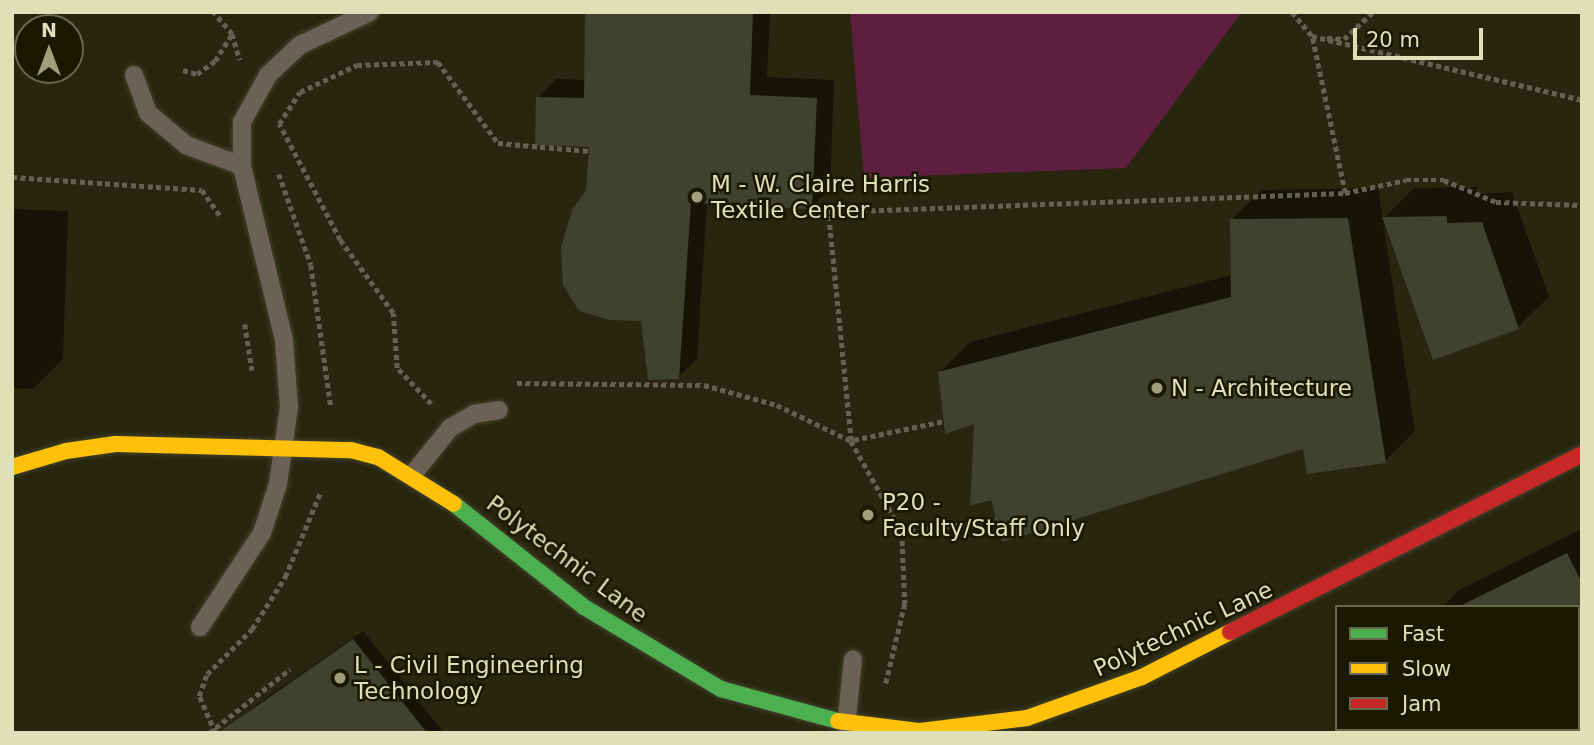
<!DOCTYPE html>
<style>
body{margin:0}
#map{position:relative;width:1594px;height:745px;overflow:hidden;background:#28260e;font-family:"DejaVu Sans",sans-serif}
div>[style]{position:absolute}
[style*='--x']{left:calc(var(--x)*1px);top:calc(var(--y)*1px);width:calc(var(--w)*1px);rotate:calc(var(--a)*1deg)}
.green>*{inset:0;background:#5e1e3f}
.shadow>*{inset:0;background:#0007}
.building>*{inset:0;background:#3f422c}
.path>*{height:4.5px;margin-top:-2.25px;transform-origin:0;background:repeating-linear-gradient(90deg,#666052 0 5px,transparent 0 8.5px)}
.roads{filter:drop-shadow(0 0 2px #43422b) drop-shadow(0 0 2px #43422b)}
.lane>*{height:18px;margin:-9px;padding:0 9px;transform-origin:9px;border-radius:9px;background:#6b6255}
.fast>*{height:16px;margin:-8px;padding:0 8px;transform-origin:8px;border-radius:8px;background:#4caf50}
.slow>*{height:16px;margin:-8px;padding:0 8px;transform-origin:8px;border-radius:8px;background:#ffc107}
.jam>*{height:16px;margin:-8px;padding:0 8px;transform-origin:8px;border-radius:8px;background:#c62828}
.dots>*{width:19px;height:19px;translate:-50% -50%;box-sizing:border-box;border:4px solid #191801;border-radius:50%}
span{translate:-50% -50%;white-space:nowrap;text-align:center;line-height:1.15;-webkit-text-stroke:5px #191801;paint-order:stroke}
.poi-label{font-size:23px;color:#dfe0b8}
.left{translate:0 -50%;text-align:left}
.street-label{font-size:23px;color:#dfe0b8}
.frame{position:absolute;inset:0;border:14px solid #dfe0b8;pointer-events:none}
.legend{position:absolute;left:1335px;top:605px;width:245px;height:126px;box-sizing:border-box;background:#191801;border:2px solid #68684a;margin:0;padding:9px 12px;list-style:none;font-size:21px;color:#dfe0b8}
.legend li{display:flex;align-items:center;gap:14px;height:35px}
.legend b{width:35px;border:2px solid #68684a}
.north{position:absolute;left:14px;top:14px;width:70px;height:70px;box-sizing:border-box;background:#191801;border:2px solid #68684a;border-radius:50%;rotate:0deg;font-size:19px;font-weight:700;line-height:28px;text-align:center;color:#dfe0b8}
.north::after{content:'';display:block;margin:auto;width:24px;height:32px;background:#9f9f7c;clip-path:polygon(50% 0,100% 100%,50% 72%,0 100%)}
.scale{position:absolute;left:1353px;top:28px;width:130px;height:32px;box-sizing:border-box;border:4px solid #dfe0b8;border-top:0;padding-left:9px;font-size:21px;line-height:24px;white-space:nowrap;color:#dfe0b8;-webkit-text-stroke:5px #191801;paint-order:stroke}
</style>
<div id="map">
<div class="green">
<i style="clip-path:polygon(850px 12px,1242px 12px,1126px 168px,864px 178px)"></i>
</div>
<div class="shadow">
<i style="clip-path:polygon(587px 12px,770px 12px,767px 77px,834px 80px,830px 189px,811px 207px,707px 202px,697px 359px,678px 377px,642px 319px,588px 191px,591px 145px,538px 98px,556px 79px,586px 80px)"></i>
<i style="clip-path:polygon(1477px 187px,1477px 194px,1512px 192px,1549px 297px,1518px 327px,1434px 358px,1383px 222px,1415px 431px,1385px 461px,1304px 447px,976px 421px,940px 372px,970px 342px,1232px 275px,1231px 220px,1262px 190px,1378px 188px,1383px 219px,1414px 188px)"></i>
<i style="clip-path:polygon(12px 209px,68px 211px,63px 359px,33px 389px,12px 388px)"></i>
<i style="clip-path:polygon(1582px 529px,1582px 733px,1417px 733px,1415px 729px,1578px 729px,1578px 607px,1442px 607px,1459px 590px)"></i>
<i style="clip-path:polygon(363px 631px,444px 733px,254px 733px,243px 717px,252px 708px)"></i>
</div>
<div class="building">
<i style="clip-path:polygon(585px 12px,753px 12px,750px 95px,817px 98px,812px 209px,691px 203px,679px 379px,648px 380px,641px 321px,610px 320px,579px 311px,563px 285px,561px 247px,572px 210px,586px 190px,589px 147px,535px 145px,536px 97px,584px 98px)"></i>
<i style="clip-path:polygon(1447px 216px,1447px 223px,1482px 222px,1519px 329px,1433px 360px,1382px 217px)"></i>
<i style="clip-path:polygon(1348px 218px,1386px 463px,1307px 474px,1303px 449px,1002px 542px,991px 500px,970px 506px,974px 424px,945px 434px,938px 372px,1231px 297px,1230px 219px)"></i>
<i style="clip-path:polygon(1567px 553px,1582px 583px,1582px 607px,1458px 607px)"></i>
<i style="clip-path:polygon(353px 639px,427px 733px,218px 733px)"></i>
</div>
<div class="path">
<i style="--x:1292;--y:12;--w:31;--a:50"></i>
<i style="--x:232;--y:34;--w:27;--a:73"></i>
<i style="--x:1327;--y:38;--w:17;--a:3"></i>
<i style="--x:1344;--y:39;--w:40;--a:-43"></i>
<i style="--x:183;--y:70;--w:15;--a:16"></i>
<i style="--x:197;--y:74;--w:22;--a:-36"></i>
<i style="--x:215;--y:61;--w:32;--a:-58"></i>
<i style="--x:232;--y:34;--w:29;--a:-131"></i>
<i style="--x:279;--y:174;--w:96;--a:70.6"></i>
<i style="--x:311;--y:265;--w:143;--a:82"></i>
<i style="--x:12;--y:177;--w:190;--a:3.9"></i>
<i style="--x:202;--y:190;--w:33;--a:55"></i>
<i style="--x:1345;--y:193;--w:160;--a:-101.9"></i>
<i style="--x:1312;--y:36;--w:277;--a:13.3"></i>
<i style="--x:245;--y:324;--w:47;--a:81.3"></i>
<i style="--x:517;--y:383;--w:187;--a:0.6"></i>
<i style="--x:704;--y:385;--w:76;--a:15.3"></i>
<i style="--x:777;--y:405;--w:82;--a:25.9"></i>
<i style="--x:851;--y:441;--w:104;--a:60.7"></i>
<i style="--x:902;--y:532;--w:72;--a:87.6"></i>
<i style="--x:905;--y:604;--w:85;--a:103.5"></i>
<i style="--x:431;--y:404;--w:50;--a:-133.4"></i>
<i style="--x:397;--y:368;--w:55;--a:-94.2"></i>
<i style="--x:393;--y:313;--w:90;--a:-126"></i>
<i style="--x:340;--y:240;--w:131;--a:-117.7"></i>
<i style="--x:279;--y:124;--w:38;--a:-57"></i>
<i style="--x:300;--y:92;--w:63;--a:-25.3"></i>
<i style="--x:357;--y:65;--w:81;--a:-2.1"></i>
<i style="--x:438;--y:62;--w:101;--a:53.5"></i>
<i style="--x:498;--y:143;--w:91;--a:5"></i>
<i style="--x:942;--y:422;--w:93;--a:168.2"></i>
<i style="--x:851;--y:441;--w:230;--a:-95.7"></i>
<i style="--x:828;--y:212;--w:517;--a:-2.1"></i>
<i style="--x:1345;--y:193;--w:62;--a:-12"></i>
<i style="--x:1406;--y:180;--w:38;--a:0"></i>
<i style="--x:1444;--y:180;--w:56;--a:22.9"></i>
<i style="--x:1496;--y:202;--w:86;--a:2"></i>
<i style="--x:902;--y:532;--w:95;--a:-7.3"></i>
<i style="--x:209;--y:733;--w:103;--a:-38.3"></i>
<i style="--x:215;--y:733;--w:40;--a:-113.4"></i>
<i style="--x:199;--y:696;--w:23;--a:-70"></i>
<i style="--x:207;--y:674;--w:64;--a:-45"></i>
<i style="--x:252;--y:629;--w:62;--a:-57.6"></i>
<i style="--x:285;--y:577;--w:93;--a:-67.3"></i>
</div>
<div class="roads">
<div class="lane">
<i style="--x:134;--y:75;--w:40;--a:69.8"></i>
<i style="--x:148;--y:113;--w:50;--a:40.1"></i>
<i style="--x:186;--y:145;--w:60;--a:20.6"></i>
<i style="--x:413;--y:474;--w:59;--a:-51.2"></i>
<i style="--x:450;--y:428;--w:28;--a:-30"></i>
<i style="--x:474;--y:414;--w:25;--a:-9"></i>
<i style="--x:200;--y:627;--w:113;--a:-56.6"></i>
<i style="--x:262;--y:533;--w:52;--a:-71.9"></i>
<i style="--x:278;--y:484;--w:78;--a:-81.9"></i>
<i style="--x:289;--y:407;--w:67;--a:-94.3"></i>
<i style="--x:284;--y:340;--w:179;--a:-103.6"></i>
<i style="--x:242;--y:166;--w:44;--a:-90"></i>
<i style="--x:242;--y:122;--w:54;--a:-61"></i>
<i style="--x:268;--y:75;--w:44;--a:-43.2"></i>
<i style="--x:300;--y:45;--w:77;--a:-25.2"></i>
<i style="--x:846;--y:726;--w:67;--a:-84"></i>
</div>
<div class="fast">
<i style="--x:454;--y:504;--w:166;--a:38.4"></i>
<i style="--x:584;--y:607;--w:160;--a:30.9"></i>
<i style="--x:721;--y:689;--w:121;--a:15.3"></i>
</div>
<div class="slow">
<i style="--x:12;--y:467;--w:56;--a:-16.5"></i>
<i style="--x:66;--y:451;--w:50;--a:-8"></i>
<i style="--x:116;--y:444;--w:235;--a:1.5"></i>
<i style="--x:351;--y:450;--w:28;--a:15"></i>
<i style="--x:378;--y:457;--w:89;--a:31.7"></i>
<i style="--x:838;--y:721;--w:83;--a:7"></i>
<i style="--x:920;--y:731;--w:108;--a:-6.9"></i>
<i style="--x:1027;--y:718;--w:122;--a:-19.6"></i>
<i style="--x:1142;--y:677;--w:99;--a:-27.1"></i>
</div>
<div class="jam">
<i style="--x:1230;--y:632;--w:394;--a:-26.8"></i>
</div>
</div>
<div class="dots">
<i style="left:697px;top:197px;background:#9f9f7c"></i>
<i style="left:1157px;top:388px;background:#9f9f7c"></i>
<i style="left:868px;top:515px;background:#9f9f7c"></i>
<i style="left:340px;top:678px;background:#9f9f7c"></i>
</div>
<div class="poi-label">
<span class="left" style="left:711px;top:197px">M - W. Claire Harris<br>Textile Center</span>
<span class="left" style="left:1171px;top:388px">N - Architecture</span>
<span class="left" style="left:882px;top:515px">P20 -<br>Faculty/Staff Only</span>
<span class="left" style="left:354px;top:678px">L - Civil Engineering<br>Technology</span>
</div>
<div class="street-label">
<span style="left:567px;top:559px;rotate:37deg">Polytechnic Lane</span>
<span style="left:1183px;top:629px;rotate:-25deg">Polytechnic Lane</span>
</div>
<div class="frame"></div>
<ul class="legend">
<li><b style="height:9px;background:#4caf50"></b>Fast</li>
<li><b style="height:9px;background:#ffc107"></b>Slow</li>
<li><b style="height:9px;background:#c62828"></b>Jam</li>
</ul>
<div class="north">N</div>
<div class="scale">20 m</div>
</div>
